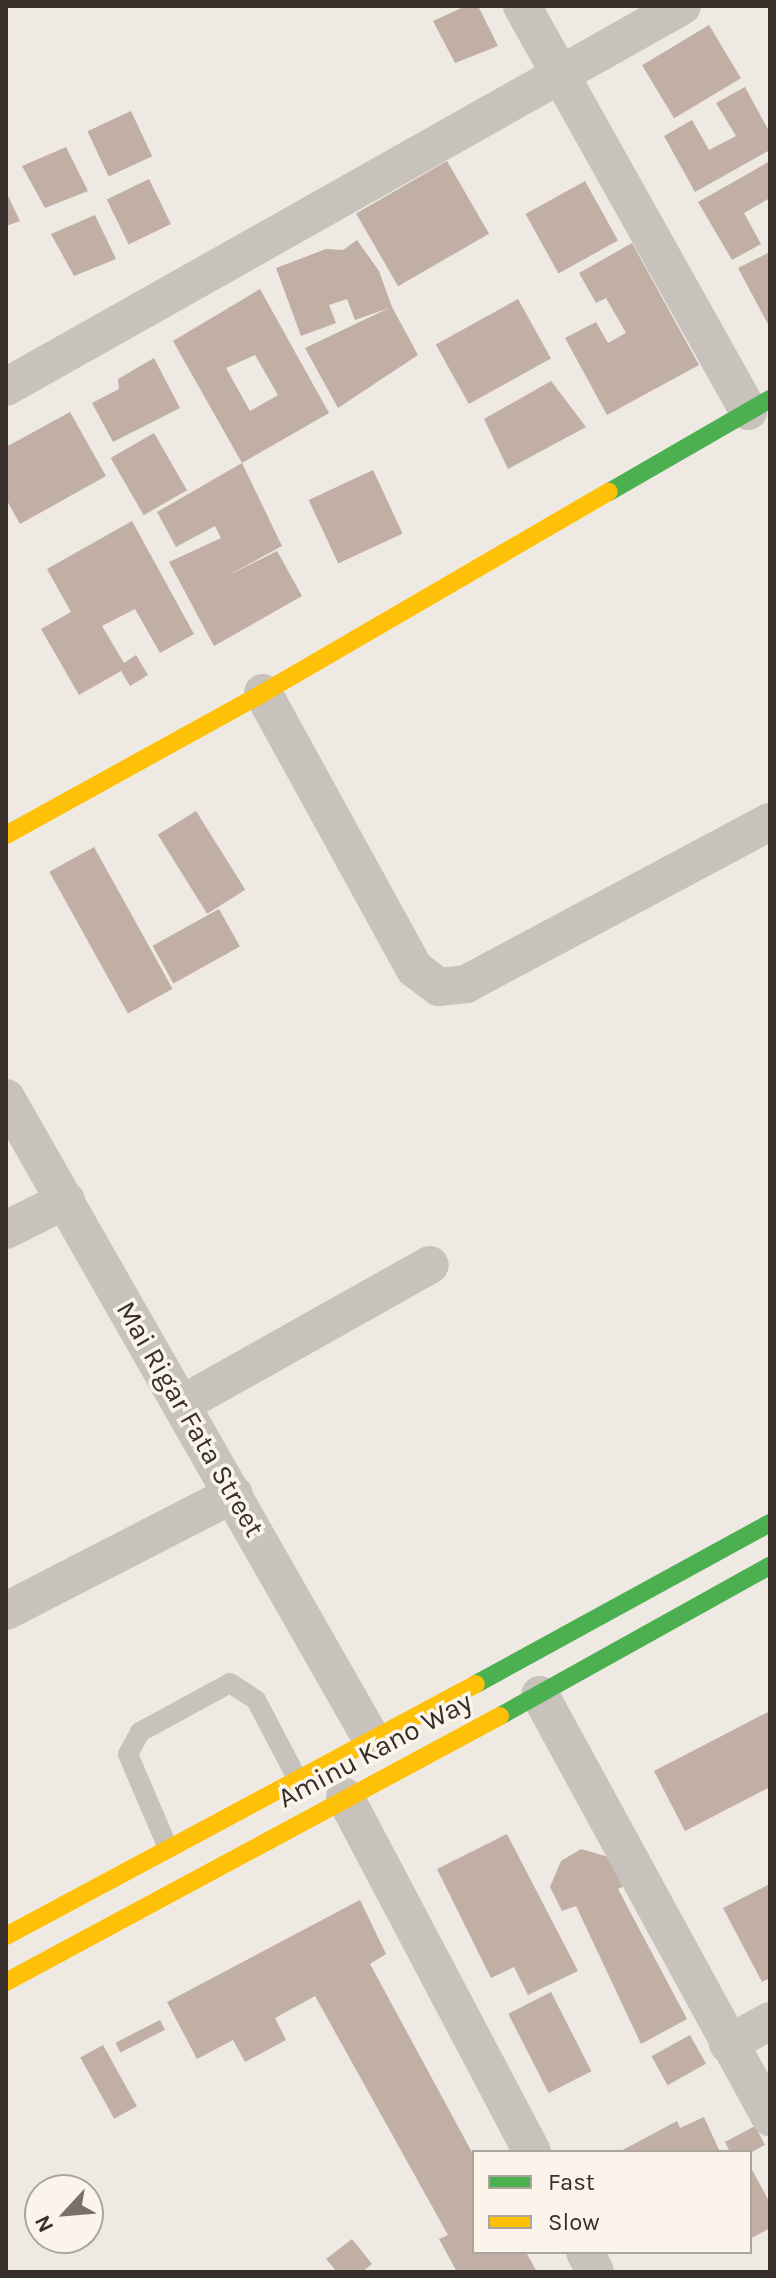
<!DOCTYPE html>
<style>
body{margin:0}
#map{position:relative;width:776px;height:2278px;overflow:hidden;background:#eee9e3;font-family:Karla,sans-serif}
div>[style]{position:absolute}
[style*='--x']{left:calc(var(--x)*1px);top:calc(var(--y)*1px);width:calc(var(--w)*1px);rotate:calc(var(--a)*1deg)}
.building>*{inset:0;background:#c1afa5;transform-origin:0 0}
.lane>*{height:20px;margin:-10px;padding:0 10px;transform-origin:10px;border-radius:10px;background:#c7c2bc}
.street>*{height:38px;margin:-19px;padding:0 19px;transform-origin:19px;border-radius:19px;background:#c7c2bc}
.fast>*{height:18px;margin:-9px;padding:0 9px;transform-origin:9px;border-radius:9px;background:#4caf50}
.slow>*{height:18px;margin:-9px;padding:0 9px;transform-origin:9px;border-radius:9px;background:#ffc107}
span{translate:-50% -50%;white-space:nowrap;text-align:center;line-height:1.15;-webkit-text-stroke:7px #faf4eb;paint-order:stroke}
.street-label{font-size:28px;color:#382f2a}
.frame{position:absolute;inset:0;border:8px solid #382f2a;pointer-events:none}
.legend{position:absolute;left:472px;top:2150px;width:280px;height:104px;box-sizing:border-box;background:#faf4eb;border:2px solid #aca59e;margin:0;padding:10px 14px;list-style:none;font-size:24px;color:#382f2a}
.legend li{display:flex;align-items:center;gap:16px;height:40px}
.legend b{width:40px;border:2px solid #aca59e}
.north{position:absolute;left:24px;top:2174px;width:80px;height:80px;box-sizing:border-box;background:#faf4eb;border:2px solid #aca59e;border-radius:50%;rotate:244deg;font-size:22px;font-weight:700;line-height:32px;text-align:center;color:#382f2a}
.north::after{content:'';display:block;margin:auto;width:28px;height:36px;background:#78706b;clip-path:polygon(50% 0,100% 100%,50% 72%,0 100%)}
</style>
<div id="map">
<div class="building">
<i style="clip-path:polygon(466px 6px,478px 6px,498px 46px,455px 63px,433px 21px)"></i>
<i style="left:709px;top:25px;width:62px;height:78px;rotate:59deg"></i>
<i style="clip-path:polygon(745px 87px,770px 133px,770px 150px,695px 192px,664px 136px,692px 120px,709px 150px,736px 136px,716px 103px)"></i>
<i style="left:131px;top:111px;width:50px;height:48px;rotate:65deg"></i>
<i style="clip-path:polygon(66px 147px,88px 191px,45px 208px,22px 166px)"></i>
<i style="left:447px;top:161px;width:84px;height:105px;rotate:60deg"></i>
<i style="clip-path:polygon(770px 161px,770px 198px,744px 213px,761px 244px,732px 260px,698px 202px)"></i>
<i style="left:149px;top:179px;width:50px;height:47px;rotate:64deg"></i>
<i style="left:585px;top:181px;width:68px;height:68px;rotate:61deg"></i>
<i style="clip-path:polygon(6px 192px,20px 221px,6px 226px)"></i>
<i style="clip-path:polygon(95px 215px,116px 259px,74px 276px,51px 234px)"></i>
<i style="clip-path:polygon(357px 240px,379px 271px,392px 307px,418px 355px,338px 408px,305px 348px,389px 308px,355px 320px,347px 299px,329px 305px,336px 323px,301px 336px,276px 268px,326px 249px,343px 250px)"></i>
<i style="clip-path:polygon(632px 243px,699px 365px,607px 415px,565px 338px,596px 322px,608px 343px,626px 333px,606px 298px,596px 303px,579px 273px)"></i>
<i style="clip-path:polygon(770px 252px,770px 328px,738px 268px)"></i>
<i style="clip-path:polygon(evenodd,260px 289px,329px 413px,242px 463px,173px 341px,260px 289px,255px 355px,278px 395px,250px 411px,226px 368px,255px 355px)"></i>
<i style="left:518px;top:299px;width:68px;height:94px;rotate:61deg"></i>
<i style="clip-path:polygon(154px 358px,180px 408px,113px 442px,92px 403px,119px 389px,118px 379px)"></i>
<i style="clip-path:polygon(551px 381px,586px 427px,508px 469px,484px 419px)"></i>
<i style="clip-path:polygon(70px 412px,106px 476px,20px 524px,6px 499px,6px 447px)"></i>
<i style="left:154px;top:433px;width:66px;height:50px;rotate:60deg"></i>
<i style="clip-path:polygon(242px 463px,282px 546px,225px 577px,277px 551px,302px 596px,214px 646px,169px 562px,221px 538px,215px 526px,176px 547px,157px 512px)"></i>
<i style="left:373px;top:470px;width:70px;height:71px;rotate:65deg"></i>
<i style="clip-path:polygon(132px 521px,194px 634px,160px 653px,135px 609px,102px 626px,124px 663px,136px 655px,148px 675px,130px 686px,121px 671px,79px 695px,41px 629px,71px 612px,47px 569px)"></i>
<i style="left:196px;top:811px;width:93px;height:45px;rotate:58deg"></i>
<i style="left:94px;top:847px;width:162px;height:51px;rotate:61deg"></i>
<i style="left:219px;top:909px;width:43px;height:76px;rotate:61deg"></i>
<i style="clip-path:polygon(770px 1711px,770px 1787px,685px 1831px,654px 1771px)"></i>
<i style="clip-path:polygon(507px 1834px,578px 1971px,528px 1995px,514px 1967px,491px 1978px,437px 1869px)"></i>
<i style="clip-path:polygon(581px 1849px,609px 1857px,624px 1886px,618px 1889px,687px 2019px,641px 2044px,576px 1906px,562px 1911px,550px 1887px,561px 1861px)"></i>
<i style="clip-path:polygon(770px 1884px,770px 1978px,762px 1982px,723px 1908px)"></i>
<i style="clip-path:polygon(360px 1900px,386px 1954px,370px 1964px,474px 2156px,474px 2252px,526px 2252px,537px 2272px,457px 2272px,439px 2239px,448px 2235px,315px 1996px,275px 2018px,286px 2040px,245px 2062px,233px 2040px,197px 2059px,167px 2002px)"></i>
<i style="left:551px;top:1992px;width:89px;height:48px;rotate:63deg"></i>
<i style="left:160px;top:2020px;width:11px;height:50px;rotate:63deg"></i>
<i style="left:690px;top:2035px;width:33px;height:44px;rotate:61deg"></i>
<i style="left:103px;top:2045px;width:70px;height:26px;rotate:61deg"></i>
<i style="clip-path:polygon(704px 2117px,720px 2152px,619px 2152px,677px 2121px,680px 2128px)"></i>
<i style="clip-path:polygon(755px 2126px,765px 2145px,750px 2153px,730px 2152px,725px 2142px)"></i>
<i style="clip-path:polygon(750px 2166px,770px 2203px,770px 2228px,750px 2239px)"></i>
<i style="clip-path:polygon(352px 2239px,372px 2264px,362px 2272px,337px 2272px,326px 2259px)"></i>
</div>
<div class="lane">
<i style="--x:168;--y:1848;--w:102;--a:-113.1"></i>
<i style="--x:128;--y:1754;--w:25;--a:-61"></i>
<i style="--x:140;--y:1732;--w:102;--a:-28.6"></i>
<i style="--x:230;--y:1683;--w:31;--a:33"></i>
<i style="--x:256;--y:1700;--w:90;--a:62.3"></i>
</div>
<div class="street">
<i style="--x:522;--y:6;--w:464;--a:60.8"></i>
<i style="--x:6;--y:387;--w:776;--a:-29.41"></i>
<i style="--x:263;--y:693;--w:315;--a:61.2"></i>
<i style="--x:415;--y:969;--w:30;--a:37"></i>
<i style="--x:439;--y:987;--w:27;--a:-6"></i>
<i style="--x:466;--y:984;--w:344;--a:-28.1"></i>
<i style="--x:6;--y:1098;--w:739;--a:60.31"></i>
<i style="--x:6;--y:1230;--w:67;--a:-26.6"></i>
<i style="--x:182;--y:1404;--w:284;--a:-29.3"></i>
<i style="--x:6;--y:1611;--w:256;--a:-27.2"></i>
<i style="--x:540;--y:1695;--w:481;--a:61.4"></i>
<i style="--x:345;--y:1797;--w:401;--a:62.2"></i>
<i style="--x:728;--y:2044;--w:48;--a:-28.7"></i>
<i style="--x:585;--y:2252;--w:22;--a:63"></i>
</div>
<div class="fast">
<i style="--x:609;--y:492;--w:186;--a:-30"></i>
<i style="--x:476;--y:1684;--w:335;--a:-28.7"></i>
<i style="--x:500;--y:1716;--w:309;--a:-29.1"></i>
</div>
<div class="slow">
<i style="--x:6;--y:835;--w:294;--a:-28.9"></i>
<i style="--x:263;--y:693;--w:400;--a:-30.2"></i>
<i style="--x:6;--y:1936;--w:533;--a:-28.2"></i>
<i style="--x:6;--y:1982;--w:561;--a:-28.3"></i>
</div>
<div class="street-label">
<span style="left:190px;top:1419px;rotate:60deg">Mai Rigar Fata Street</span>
<span style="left:375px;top:1750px;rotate:-28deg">Aminu Kano Way</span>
</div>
<div class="frame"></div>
<ul class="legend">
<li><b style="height:10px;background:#4caf50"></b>Fast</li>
<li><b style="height:10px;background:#ffc107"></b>Slow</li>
</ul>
<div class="north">N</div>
</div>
